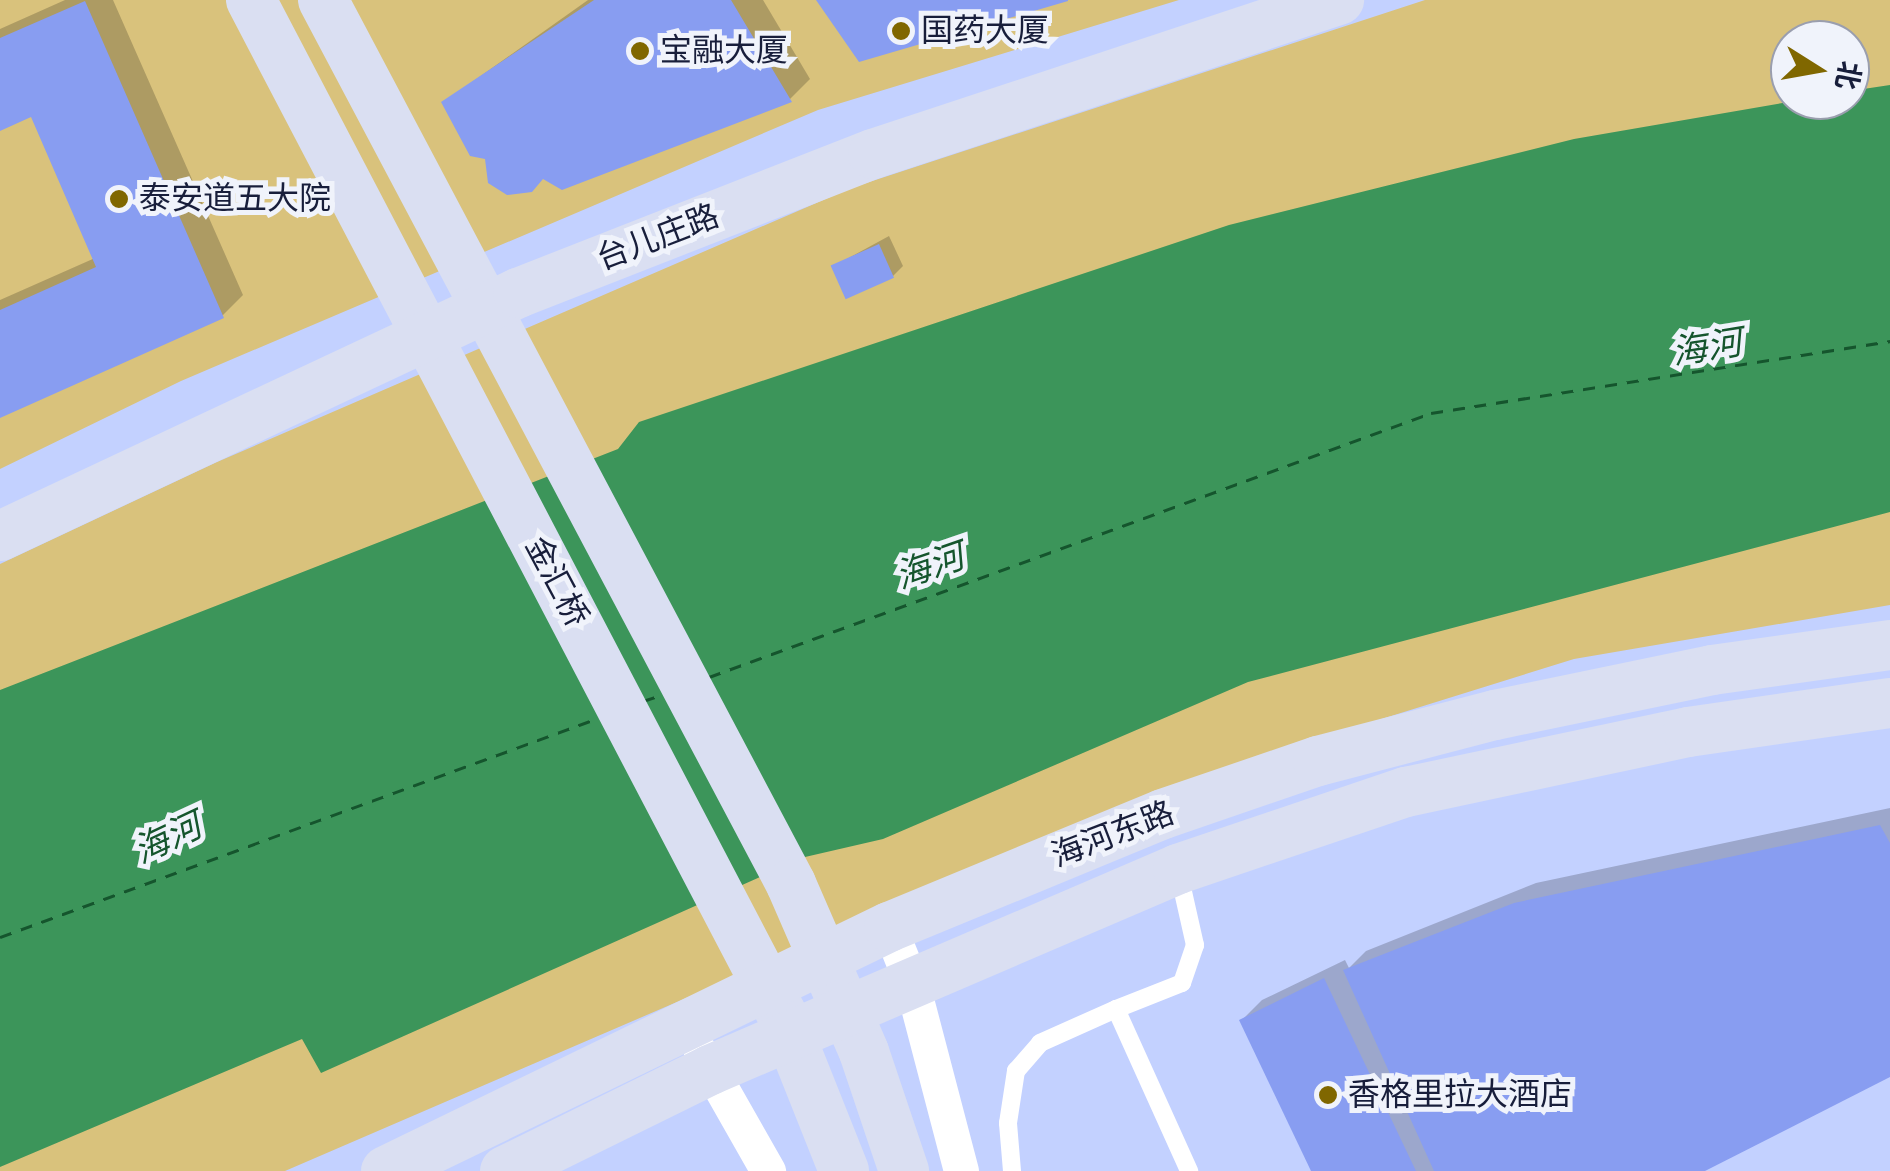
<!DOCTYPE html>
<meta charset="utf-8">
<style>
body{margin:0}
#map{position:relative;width:1890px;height:1171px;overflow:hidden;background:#c3d1ff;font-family:"Varela Round","Noto Sans SC",sans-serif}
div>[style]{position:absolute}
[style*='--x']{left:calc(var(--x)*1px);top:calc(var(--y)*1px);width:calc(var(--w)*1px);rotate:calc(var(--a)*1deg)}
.green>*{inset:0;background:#d9c27c}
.water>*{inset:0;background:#3c955a}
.shadow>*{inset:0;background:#0003}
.ferry>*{height:2.5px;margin-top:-1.25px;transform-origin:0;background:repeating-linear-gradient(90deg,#15552d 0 12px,transparent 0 22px)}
.building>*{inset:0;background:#889df1;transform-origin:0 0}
.lane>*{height:18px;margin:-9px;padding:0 9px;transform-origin:9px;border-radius:9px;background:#fff}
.street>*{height:35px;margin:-17.5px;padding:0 17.5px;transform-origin:17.5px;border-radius:17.5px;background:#fff}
.secondary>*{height:50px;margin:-25px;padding:0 25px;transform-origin:25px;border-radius:25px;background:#dadff2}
.dots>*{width:28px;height:28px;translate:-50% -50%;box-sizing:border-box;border:5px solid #f0f3fb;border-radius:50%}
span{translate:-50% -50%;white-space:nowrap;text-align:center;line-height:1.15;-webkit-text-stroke:10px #f0f3fb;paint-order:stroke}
.poi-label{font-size:32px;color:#181e3b}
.left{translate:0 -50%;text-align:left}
.street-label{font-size:32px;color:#181e3b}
.water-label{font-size:35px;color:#15552d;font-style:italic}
.north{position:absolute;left:1770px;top:20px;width:100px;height:100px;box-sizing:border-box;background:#f0f3fb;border:2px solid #9a9eae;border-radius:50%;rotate:101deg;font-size:28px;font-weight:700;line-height:40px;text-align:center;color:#181e3b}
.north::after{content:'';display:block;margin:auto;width:35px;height:45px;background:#806700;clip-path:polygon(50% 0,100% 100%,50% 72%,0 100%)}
</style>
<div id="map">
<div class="green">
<i style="clip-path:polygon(0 0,1179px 0,818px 110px,181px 381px,0 469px)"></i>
<i style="clip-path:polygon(evenodd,1425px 0,1890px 0,1890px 605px,1574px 659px,1208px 773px,285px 1171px,0 1171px,0 564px,217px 462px,851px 188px,1425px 0,1790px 40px,1850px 40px,1850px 100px,1790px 100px,1790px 40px)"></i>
</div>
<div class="water">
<i style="clip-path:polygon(1890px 85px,1890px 512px,1248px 682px,883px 839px,805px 857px,321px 1073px,302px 1039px,0 1167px,0 690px,618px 449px,639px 422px,1229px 225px,1574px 139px,1800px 100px,1850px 100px,1850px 91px)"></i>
</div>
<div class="shadow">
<i style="clip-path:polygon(65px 0,113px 0,243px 295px,222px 316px,0 415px,0 300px,95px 258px,32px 114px,0 128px,0 29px)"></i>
<i style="clip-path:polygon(588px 0,763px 0,810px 79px,790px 99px,543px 177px,487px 157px,444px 102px)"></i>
<i style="clip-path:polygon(889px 236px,903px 266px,893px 276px,834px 266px)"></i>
<i style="clip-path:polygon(1890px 808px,1890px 1074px,1700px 1171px,1314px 1171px,1242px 1020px,1262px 1000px,1345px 960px,1349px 968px,1366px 951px,1536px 883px)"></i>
</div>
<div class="ferry">
<i style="--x:709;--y:677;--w:769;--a:-20.08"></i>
<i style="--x:1431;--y:413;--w:465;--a:-8.9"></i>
<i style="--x:643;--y:701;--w:22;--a:-18"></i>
<i style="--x:0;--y:937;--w:637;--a:-20.11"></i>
</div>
<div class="building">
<i style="clip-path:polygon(594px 0,731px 0,792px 102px,562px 190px,543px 179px,532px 192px,507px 195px,488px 183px,485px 159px,470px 156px,441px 102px)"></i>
<i style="clip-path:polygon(816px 0,1068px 0,1068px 1px,859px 62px)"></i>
<i style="clip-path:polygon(85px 1px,224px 318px,0 418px,0 310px,96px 267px,31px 117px,0 131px,0 38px)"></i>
<i style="left:879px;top:244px;width:37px;height:53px;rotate:66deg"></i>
<i style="clip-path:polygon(1880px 825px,1890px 843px,1890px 1077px,1705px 1171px,1434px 1171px,1343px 970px,1514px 903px)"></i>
<i style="clip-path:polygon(1324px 978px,1416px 1171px,1311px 1171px,1239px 1020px)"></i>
</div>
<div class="lane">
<i style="--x:1179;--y:874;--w:73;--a:77.3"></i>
<i style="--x:1195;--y:945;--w:40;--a:108.9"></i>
<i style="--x:1182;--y:983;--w:71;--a:158.5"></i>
<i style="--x:1116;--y:1009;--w:178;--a:65.7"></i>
<i style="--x:1012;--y:1171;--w:48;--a:-94.8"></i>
<i style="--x:1008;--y:1123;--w:53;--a:-81.3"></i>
<i style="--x:1016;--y:1071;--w:37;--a:-49"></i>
<i style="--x:1040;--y:1043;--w:83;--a:-24.1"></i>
</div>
<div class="street">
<i style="--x:889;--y:927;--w:61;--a:68"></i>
<i style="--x:912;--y:984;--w:193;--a:75.3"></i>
<i style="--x:701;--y:1053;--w:136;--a:60.4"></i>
</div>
<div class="secondary">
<i style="--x:251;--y:0;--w:1146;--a:62.38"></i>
<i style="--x:782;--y:1015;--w:168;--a:68.3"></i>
<i style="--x:323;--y:0;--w:1000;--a:62.1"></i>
<i style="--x:791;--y:884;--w:183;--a:66.5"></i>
<i style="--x:864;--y:1052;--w:126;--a:71.4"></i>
<i style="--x:0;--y:536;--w:572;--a:-25.13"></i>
<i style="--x:518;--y:293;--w:381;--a:-21.4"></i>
<i style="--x:873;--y:154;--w:491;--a:-18.3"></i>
<i style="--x:386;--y:1171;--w:559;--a:-25.88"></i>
<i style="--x:889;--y:927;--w:296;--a:-22.4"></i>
<i style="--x:1163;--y:814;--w:164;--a:-18.9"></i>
<i style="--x:1318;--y:761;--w:183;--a:-14.6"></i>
<i style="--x:1495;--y:715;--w:222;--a:-11.7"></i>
<i style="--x:1712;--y:670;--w:180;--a:-8"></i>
<i style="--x:505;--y:1171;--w:229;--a:-26.2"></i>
<i style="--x:710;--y:1070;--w:509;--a:-23.24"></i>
<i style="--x:1178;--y:869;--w:241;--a:-18.7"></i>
<i style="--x:1406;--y:792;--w:288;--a:-12"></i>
<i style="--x:1688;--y:732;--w:204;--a:-8.2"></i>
</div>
<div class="dots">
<i style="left:901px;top:31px;background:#806700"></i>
<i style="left:640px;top:51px;background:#806700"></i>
<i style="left:119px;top:199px;background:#806700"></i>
<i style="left:1328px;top:1095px;background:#806700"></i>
</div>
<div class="poi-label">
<span class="left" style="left:921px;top:31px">国药大厦</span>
<span class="left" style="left:660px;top:51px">宝融大厦</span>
<span class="left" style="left:139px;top:199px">泰安道五大院</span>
<span class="left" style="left:1348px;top:1095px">香格里拉大酒店</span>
</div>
<div class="street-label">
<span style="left:658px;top:238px;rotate:-21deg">台儿庄路</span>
<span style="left:556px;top:582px;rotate:62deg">金汇桥</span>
<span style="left:1113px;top:835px;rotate:-21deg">海河东路</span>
</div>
<div class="water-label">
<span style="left:1707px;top:348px;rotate:-9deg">海河</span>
<span style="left:930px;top:567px;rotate:-19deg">海河</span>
<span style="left:168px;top:839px;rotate:-25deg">海河</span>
</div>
<div class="north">北</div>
</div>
